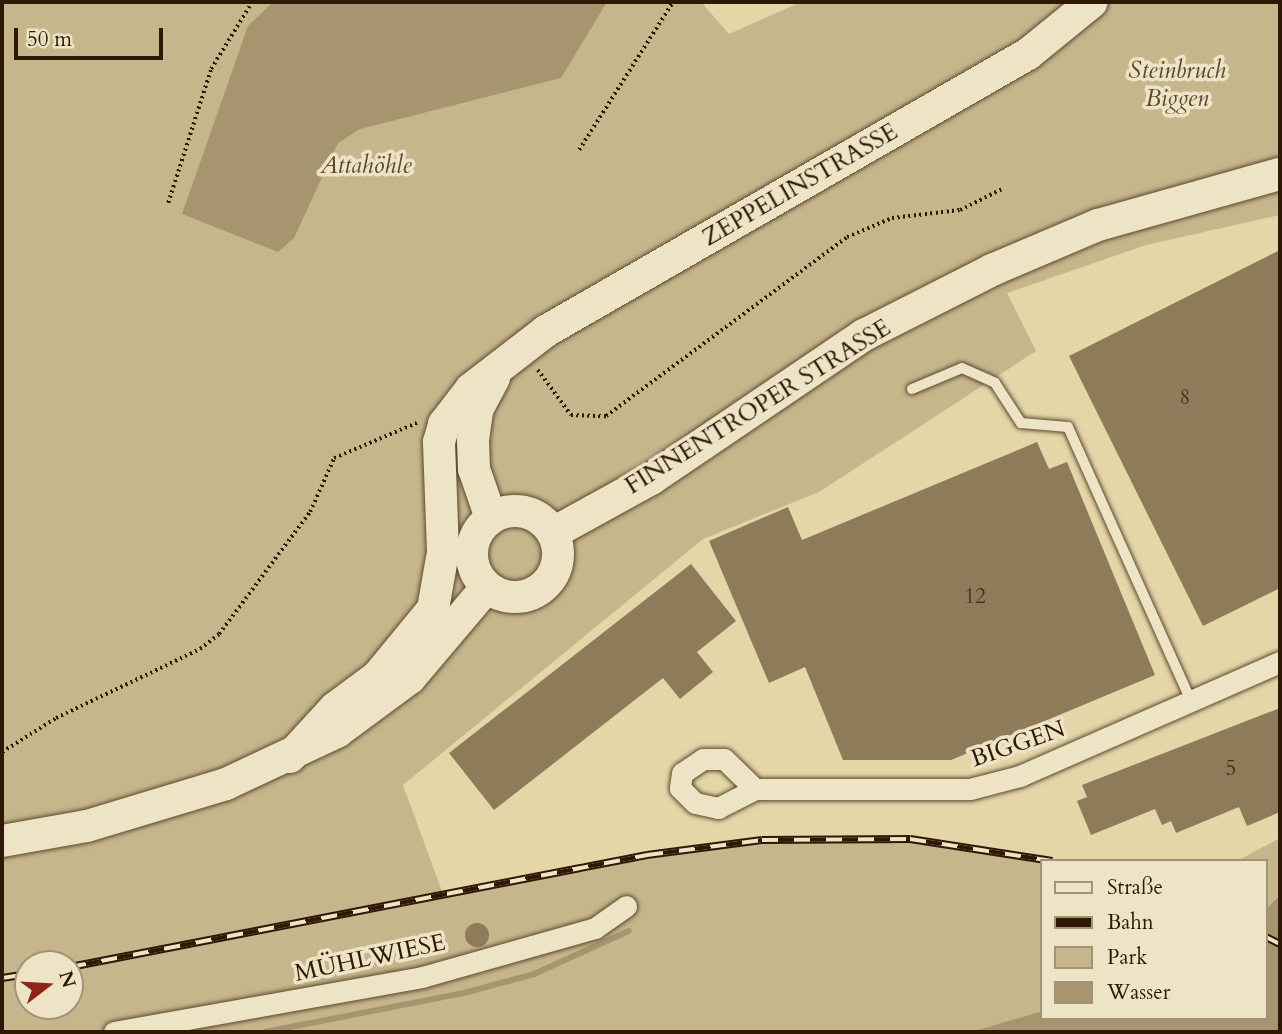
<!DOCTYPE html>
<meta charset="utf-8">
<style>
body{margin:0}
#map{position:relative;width:1282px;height:1034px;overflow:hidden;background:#e4d6a7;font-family:Cardo,serif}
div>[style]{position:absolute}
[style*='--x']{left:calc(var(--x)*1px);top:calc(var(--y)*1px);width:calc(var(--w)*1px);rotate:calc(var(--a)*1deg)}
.green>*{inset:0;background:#c5b68c}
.water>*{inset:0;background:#a79570}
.stream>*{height:6px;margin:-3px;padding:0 3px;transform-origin:3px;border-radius:3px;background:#a79570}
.building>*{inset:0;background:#8e7b5a}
.round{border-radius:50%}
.path>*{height:3.5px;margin-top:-1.75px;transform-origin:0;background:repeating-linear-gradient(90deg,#301806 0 2px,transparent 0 5.5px)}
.roads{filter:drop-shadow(0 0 2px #5d482e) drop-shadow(0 0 2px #5d482e)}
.service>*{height:10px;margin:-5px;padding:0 5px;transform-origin:5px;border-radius:5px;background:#ede4c6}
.minor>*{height:21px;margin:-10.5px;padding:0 10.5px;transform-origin:10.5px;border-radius:10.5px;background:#ede4c6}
.secondary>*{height:32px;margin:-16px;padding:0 16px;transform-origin:16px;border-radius:16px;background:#ede4c6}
.secondary>.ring{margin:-16px;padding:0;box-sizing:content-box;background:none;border:32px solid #ede4c6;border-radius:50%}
.rail>*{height:8px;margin-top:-4px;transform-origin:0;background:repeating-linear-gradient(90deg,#ede4c6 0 16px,#301806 0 32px);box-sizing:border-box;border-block:2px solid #301806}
span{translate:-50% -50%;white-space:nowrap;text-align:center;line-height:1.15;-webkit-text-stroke:7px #ede4c6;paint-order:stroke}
.number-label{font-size:21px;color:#48311b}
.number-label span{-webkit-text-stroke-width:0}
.park-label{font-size:24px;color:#5d472e;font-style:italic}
.street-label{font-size:24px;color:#301806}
.frame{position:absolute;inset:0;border:4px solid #301806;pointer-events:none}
.legend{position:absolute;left:1040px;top:859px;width:228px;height:161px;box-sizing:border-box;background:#ede4c6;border:2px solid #a19279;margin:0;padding:9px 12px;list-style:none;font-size:21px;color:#301806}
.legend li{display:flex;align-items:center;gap:14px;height:35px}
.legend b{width:35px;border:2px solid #a19279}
.north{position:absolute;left:14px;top:950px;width:70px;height:70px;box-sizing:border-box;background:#ede4c6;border:2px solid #a19279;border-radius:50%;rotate:73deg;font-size:19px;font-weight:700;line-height:28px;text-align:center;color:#301806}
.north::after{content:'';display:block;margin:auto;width:24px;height:32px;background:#8f2418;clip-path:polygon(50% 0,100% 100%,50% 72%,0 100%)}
.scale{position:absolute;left:14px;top:28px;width:149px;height:32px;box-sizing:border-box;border:4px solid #301806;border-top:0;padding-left:9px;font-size:21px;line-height:24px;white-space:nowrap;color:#301806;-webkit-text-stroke:5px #ede4c6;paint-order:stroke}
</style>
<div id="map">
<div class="green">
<i style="clip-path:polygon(evenodd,2px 2px,701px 2px,729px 34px,801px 2px,1280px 2px,1280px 215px,1146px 245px,1007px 293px,1036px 351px,819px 492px,703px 539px,403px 785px,443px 894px,762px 840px,910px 839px,1052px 861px,1042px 861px,1042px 1011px,971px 1032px,2px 1032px,2px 2px,28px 964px,70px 964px,70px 1006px,28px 1006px,28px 964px)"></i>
<i style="clip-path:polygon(1280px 838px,1280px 895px,1266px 909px,1266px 861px,1237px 861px)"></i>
</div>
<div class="water">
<i style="clip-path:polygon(273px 2px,607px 2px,561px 78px,360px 129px,338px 143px,294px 238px,278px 252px,182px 214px,248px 26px)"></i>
<i style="clip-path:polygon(1280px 895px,1280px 1032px,971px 1032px,1042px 1011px,1042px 1018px,1266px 1018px,1266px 909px)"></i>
</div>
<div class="stream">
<i style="--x:265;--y:1032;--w:203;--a:-11.1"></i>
<i style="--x:464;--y:993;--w:73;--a:-15.2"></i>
<i style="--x:534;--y:974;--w:104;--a:-24.4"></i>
</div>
<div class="building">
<i style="clip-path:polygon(1280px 250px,1280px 588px,1203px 626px,1069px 356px)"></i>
<i style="clip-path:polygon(1037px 442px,1049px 469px,1067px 462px,1155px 675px,951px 760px,843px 760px,805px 667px,769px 683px,709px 541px,788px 507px,802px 540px)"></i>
<i style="clip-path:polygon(691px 564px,736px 621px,697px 652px,713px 672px,680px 699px,663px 678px,494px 810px,449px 753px)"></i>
<i style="clip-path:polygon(1280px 708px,1280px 812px,1247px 826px,1239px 807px,1176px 833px,1171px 821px,1162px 825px,1155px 809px,1091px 835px,1077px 801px,1087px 797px,1082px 785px)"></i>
<i class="round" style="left:465px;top:923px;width:24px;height:24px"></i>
</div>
<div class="path">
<i style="--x:579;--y:150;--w:175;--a:-57.6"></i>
<i style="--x:168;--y:203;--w:141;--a:-72.2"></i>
<i style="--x:211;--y:69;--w:79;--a:-58.5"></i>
<i style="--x:538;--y:370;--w:56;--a:53.7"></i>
<i style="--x:571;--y:415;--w:35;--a:2"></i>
<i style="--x:606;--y:416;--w:300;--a:-36.6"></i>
<i style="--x:847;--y:237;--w:49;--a:-22.9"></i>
<i style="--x:892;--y:218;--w:68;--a:-6.7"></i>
<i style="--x:960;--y:210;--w:49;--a:-26.6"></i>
<i style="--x:2;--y:752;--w:64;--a:-32.2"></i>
<i style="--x:56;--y:718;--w:160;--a:-25.6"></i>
<i style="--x:200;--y:649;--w:24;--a:-38"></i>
<i style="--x:219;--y:634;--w:152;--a:-53.3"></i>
<i style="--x:310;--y:512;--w:59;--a:-66"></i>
<i style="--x:334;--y:458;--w:90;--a:-22.9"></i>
</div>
<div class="roads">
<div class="service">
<i style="--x:912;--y:389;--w:54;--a:-22.8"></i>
<i style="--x:962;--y:368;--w:36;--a:24"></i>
<i style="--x:995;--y:383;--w:48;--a:57"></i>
<i style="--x:1021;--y:423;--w:47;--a:4.9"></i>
<i style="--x:1068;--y:427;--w:303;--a:65.8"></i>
</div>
<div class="minor">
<i style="--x:755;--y:789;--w:43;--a:-135.9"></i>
<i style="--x:724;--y:759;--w:21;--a:180"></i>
<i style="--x:703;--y:759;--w:25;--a:146"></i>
<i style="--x:682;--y:773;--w:15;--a:98"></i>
<i style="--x:680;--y:788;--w:21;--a:45"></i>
<i style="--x:695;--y:803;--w:24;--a:12"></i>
<i style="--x:718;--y:808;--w:42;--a:-27.2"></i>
<i style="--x:755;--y:789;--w:215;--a:0"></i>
<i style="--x:970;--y:789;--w:52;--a:-14.6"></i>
<i style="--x:1020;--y:776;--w:284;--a:-23.7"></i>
<i style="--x:114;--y:1032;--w:313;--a:-10.1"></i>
<i style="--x:422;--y:977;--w:180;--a:-15.8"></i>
<i style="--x:595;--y:928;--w:38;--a:-35"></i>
</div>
<div class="secondary">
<i class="ring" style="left:472px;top:511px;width:54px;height:54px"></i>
<i style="--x:491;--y:518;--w:52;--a:-109.1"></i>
<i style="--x:474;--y:469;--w:29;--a:-92"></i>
<i style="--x:473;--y:440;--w:30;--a:-82"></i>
<i style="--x:477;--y:410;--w:36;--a:-62"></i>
<i style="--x:553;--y:533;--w:112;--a:-28.9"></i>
<i style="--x:651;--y:479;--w:257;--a:-34.1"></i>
<i style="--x:864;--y:335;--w:144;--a:-26.9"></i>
<i style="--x:992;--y:270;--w:115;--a:-23"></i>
<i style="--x:1098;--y:225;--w:189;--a:-15.7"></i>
<i style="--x:290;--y:757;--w:67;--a:-47.4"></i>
<i style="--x:335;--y:708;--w:54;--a:-36.7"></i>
<i style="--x:378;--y:676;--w:87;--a:-50.6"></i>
<i style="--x:433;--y:609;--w:58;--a:-80"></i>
<i style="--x:443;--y:552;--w:110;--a:-92.1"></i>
<i style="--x:439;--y:442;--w:19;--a:-74"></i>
<i style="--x:444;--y:424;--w:44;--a:-52.4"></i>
<i style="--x:471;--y:389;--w:95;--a:-37.7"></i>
<i style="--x:546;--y:331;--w:556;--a:-29.89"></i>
<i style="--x:1028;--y:54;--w:82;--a:-39.1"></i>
<i style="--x:2;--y:841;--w:86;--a:-10"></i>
<i style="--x:87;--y:826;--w:145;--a:-16.8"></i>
<i style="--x:226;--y:784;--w:123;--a:-25.1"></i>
<i style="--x:337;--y:732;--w:91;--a:-36.5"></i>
<i style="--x:410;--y:678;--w:119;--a:-49.8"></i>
</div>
</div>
<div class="rail">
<i style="--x:1266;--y:937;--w:16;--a:27"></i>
<i style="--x:70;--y:967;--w:588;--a:-10.98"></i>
<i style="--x:647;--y:855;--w:116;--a:-7.4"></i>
<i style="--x:762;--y:840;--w:148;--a:-0.4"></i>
<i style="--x:910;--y:839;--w:144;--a:8.8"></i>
<i style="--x:2;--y:978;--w:26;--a:-9"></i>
</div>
<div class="number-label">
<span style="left:1185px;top:398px">8</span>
<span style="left:975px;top:597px">12</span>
<span style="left:1231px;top:769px">5</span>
</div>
<div class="park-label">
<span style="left:1177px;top:85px">Steinbruch<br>Biggen</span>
<span style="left:366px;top:166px">Attahöhle</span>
</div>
<div class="street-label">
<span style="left:800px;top:185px;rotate:-30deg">ZEPPELINSTRASSE</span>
<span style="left:758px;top:407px;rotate:-32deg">FINNENTROPER STRASSE</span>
<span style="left:1018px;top:744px;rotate:-19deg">BIGGEN</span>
<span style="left:370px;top:958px;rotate:-12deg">MÜHLWIESE</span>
</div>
<div class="frame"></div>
<ul class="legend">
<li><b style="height:9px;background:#ede4c6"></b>Straße</li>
<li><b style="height:9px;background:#301806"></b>Bahn</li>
<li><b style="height:19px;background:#c5b68c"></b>Park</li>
<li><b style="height:19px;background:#a79570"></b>Wasser</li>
</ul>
<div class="north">N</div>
<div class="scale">50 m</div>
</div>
